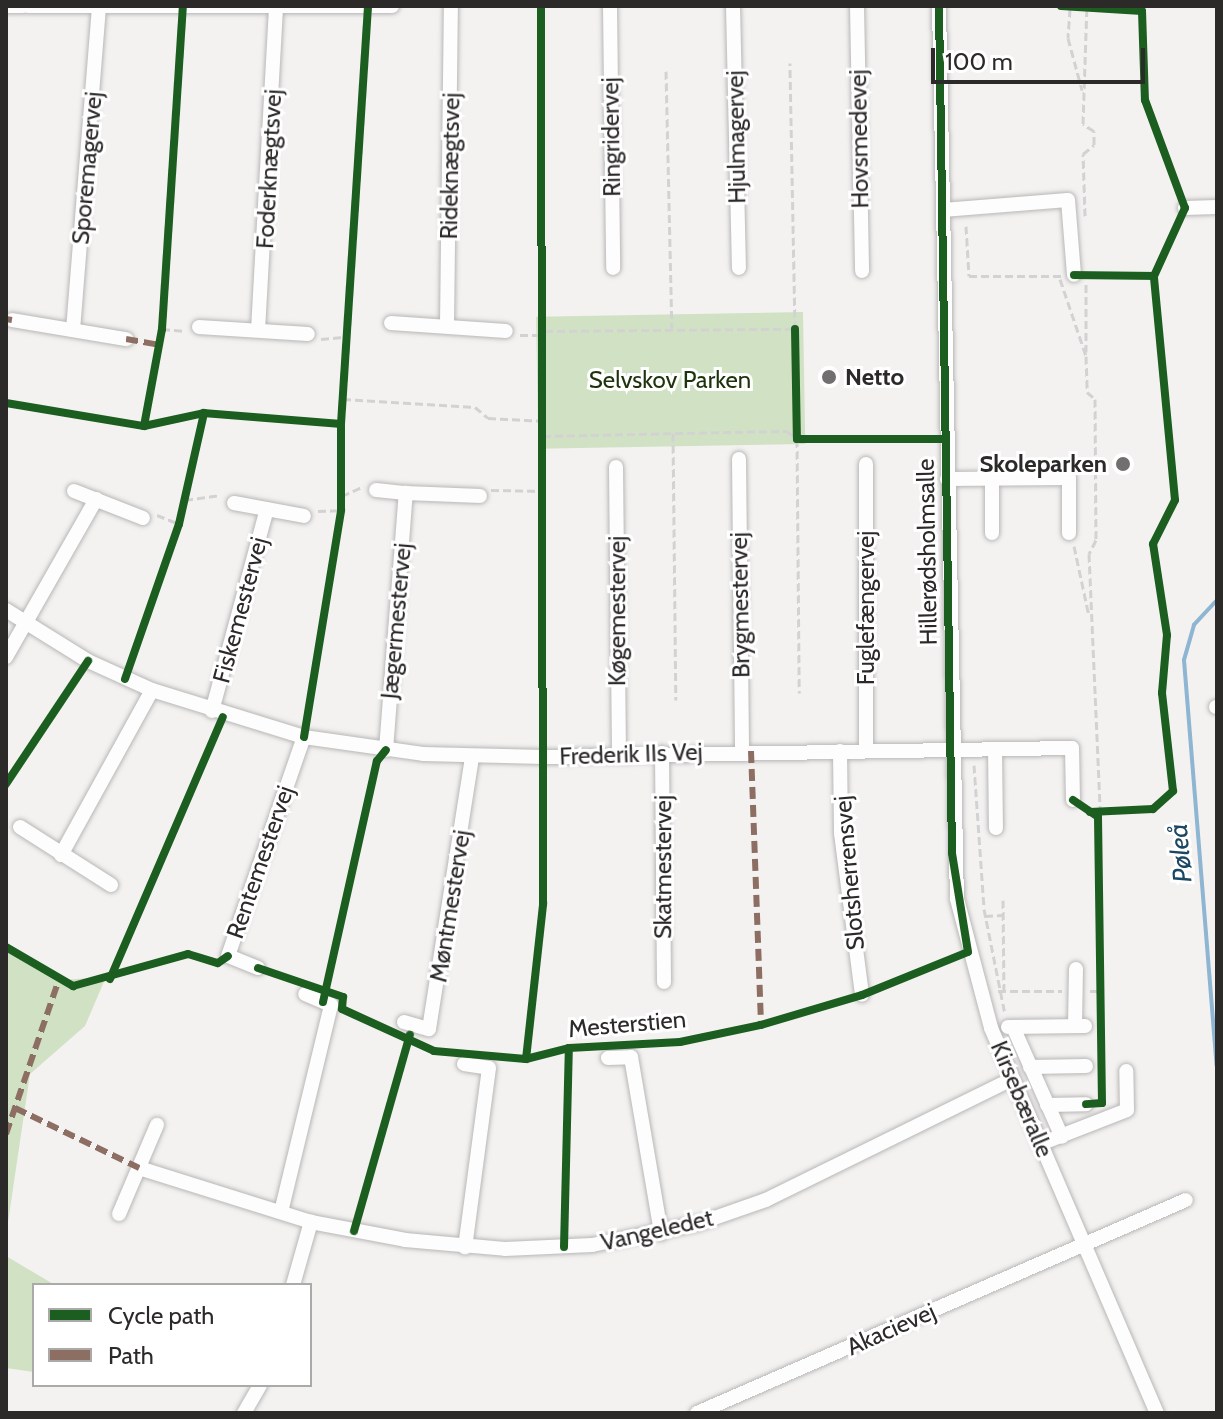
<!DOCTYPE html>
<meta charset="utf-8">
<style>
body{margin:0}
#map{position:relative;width:1223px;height:1419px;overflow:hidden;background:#f4f2f1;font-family:Cabin,sans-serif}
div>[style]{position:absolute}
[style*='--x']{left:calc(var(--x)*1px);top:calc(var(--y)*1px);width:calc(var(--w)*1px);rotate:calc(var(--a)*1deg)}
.green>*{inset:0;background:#d1e2c4;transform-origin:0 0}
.stream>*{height:4px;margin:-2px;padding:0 2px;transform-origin:2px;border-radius:2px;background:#8eb5d1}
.path>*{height:3px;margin-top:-1.5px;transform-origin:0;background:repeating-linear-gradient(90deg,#d3d2d2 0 8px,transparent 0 12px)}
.roads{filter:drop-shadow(0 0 2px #b8b7b6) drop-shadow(0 0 2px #b8b7b6)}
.minor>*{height:14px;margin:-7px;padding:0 7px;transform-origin:7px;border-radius:7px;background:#fdfdfd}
.quiet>*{height:6px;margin-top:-3px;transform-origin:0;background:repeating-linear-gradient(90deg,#8d6e63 0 12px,transparent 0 18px)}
.cycleway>*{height:8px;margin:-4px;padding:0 4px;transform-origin:4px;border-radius:4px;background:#1b5e20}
.dots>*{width:22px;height:22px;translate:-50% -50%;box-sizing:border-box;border:4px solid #fff;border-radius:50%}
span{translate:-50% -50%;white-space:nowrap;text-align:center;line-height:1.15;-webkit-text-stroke:6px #fff;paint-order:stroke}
.street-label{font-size:24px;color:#2b2a29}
.poi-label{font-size:24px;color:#2b2a29;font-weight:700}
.left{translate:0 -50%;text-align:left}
.right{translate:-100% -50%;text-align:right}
.park-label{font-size:24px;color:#1e330b}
.water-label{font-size:26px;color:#1b4763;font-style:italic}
.frame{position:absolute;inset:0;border:8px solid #2b2a29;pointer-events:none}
.legend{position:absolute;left:32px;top:1283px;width:280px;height:104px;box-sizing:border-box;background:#fff;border:2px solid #aaaaa9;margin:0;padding:10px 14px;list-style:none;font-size:24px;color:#2b2a29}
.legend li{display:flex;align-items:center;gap:16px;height:40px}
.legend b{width:40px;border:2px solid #aaaaa9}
.scale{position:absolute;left:931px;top:48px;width:214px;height:36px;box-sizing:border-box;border:4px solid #2b2a29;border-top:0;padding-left:10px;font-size:24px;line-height:28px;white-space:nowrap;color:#2b2a29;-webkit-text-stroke:6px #fff;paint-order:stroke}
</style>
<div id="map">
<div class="green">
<i style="left:803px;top:312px;width:132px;height:267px;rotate:89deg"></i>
<i style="clip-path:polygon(6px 945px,60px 980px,106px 977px,85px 1026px,30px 1074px,6px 1236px)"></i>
<i style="clip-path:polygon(6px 1256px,55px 1285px,34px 1285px,34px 1372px,6px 1368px)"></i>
</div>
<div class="stream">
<i style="--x:1217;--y:600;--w:34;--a:133"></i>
<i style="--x:1194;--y:625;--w:36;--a:106"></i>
<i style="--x:1184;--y:660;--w:407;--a:85.4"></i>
</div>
<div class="path">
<i style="--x:1070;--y:9;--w:29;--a:94"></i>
<i style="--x:1068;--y:38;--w:54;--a:74.9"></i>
<i style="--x:666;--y:71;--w:257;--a:88.7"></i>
<i style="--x:1085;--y:216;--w:62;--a:-91.8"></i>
<i style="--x:1083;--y:154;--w:14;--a:-39"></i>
<i style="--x:1094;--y:145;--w:14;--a:-90"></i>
<i style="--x:1094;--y:131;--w:13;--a:-148"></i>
<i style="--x:1083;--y:124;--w:118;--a:-88.1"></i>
<i style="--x:966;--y:226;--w:50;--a:86.6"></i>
<i style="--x:969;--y:276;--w:94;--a:0"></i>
<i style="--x:1060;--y:279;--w:81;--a:71.3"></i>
<i style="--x:1086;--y:356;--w:36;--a:88"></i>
<i style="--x:1087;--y:392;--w:11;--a:41"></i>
<i style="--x:1095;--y:399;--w:141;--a:89.6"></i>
<i style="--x:1096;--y:540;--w:16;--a:117"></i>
<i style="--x:1089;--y:554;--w:255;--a:87.5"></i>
<i style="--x:162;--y:329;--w:24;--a:5"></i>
<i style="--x:545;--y:331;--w:250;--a:-0.5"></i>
<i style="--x:795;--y:329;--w:266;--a:-91.1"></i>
<i style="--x:520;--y:335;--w:25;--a:0"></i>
<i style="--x:321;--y:339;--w:25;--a:-5"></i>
<i style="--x:1086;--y:352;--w:68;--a:-90"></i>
<i style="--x:343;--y:399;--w:132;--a:3.5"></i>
<i style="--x:475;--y:407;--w:17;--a:40"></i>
<i style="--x:488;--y:418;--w:56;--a:3.1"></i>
<i style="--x:673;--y:433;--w:267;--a:89.4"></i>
<i style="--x:543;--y:436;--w:244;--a:-1.2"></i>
<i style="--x:787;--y:431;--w:13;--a:39"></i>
<i style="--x:797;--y:439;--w:254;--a:89.5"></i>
<i style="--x:491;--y:490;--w:52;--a:1.1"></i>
<i style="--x:342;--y:496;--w:24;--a:-24"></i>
<i style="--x:185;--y:500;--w:36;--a:-8"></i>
<i style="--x:318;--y:511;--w:23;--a:-2"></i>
<i style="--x:157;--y:515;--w:24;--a:22"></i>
<i style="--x:1074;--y:546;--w:72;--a:77.9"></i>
<i style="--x:974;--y:765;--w:144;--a:86"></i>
<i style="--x:984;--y:909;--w:107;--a:78.7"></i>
<i style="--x:1003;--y:900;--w:91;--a:89.4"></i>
<i style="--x:985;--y:916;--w:18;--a:-3"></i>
<i style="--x:998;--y:991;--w:64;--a:0"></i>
<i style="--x:1090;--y:991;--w:10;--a:0"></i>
</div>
<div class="roads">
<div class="minor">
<i style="--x:6;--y:6;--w:17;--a:0"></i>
<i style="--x:28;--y:6;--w:364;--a:0"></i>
<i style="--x:610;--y:6;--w:262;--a:89.3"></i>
<i style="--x:733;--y:6;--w:262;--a:88.7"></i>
<i style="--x:857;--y:6;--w:265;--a:88.9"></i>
<i style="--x:939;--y:6;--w:893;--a:88.85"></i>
<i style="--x:957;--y:899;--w:133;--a:75.2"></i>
<i style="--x:991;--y:1028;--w:419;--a:66.7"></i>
<i style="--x:1185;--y:208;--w:32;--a:-2"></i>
<i style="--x:943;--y:210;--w:125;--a:-4.6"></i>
<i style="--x:1068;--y:200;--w:75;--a:85.4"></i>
<i style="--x:12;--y:320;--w:116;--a:9.5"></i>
<i style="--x:391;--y:323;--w:115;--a:4"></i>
<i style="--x:447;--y:325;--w:319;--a:-89.3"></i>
<i style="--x:199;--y:327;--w:109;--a:3.7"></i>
<i style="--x:73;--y:330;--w:325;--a:-85.4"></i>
<i style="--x:258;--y:330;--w:323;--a:-86.8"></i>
<i style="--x:739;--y:459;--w:292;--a:89.4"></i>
<i style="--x:866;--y:464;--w:287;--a:90"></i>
<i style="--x:616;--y:467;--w:287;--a:89.4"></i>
<i style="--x:947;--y:479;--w:122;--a:-0.5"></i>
<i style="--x:1069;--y:478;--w:55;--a:90"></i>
<i style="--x:992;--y:479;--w:54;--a:90"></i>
<i style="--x:376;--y:490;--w:30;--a:6"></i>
<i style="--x:74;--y:491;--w:74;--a:21.4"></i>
<i style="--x:234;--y:503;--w:71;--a:10.5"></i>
<i style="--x:6;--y:610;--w:97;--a:31.9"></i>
<i style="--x:88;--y:661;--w:70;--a:24.4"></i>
<i style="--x:152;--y:690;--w:159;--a:17.2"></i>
<i style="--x:304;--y:737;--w:120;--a:8.1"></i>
<i style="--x:423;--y:754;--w:121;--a:1.4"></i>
<i style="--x:544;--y:757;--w:528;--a:-0.98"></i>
<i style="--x:1072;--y:748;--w:52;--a:88.9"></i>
<i style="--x:6;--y:657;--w:182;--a:-60.3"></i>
<i style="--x:1216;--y:707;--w:1;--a:0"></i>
<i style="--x:212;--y:711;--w:209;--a:-74.8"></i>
<i style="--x:995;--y:749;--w:79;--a:89.3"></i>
<i style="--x:386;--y:750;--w:258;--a:-85.6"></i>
<i style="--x:406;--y:493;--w:74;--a:2.3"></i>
<i style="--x:840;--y:751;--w:82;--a:89.3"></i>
<i style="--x:841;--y:833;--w:163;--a:82.6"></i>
<i style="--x:662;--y:753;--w:229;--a:89.5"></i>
<i style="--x:20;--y:827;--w:108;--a:32.5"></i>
<i style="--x:61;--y:855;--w:188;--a:-61.1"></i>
<i style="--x:258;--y:968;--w:32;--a:-158"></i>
<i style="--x:228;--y:956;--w:232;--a:-70.9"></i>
<i style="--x:404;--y:1022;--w:26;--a:16"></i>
<i style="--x:429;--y:1029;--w:276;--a:-81"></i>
<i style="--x:1075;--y:1026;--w:57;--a:-89"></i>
<i style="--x:1008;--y:1027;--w:77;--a:-0.7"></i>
<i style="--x:1013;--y:1027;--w:120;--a:66"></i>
<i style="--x:608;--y:1058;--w:23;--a:-2"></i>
<i style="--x:631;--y:1057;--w:179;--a:80.3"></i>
<i style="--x:464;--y:1064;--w:25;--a:9"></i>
<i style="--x:489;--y:1068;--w:181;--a:97.6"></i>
<i style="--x:1030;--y:1067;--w:56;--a:-1"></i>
<i style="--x:1047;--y:1105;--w:39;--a:-1"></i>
<i style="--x:1040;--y:1144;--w:93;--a:-21.3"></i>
<i style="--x:1127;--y:1110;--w:39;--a:-91"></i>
<i style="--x:139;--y:1168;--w:180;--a:17.4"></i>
<i style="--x:311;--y:1222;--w:96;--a:10.8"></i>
<i style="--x:405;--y:1240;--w:100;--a:5.1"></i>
<i style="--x:505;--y:1249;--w:87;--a:-2.6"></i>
<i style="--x:592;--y:1245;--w:110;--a:-11.5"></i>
<i style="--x:700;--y:1223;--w:70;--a:-19.2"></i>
<i style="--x:766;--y:1200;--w:274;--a:-26.2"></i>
<i style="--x:281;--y:1212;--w:213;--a:-76.4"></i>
<i style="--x:331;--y:1005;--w:28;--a:-157"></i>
<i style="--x:119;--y:1214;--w:97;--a:-66.9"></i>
<i style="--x:293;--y:1285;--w:66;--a:-74.1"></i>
<i style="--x:244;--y:1413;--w:32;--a:-60"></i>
<i style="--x:697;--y:1413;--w:533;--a:-23.54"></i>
</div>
</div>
<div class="quiet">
<i style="--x:6;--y:319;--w:6;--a:9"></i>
<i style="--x:126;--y:339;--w:34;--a:10"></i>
<i style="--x:751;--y:751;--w:274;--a:87.9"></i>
<i style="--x:15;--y:1108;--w:138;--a:25.8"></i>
<i style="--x:6;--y:1134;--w:161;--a:-71.1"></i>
</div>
<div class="cycleway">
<i style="--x:1061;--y:6;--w:81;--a:3.5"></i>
<i style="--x:1142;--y:11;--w:89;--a:88.1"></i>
<i style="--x:1145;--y:100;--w:115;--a:69.7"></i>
<i style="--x:1185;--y:208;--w:75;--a:114.5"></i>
<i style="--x:1154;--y:276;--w:80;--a:-179.3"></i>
<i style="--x:795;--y:329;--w:110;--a:89"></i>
<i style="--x:797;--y:439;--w:149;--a:0"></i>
<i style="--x:6;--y:403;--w:140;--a:9.5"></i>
<i style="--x:144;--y:426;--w:61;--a:-12.2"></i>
<i style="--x:204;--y:413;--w:137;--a:4.6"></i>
<i style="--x:341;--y:424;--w:418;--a:-86.3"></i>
<i style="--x:144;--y:426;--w:99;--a:-79.5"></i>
<i style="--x:162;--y:329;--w:323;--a:-86.3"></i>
<i style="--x:125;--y:679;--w:164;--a:-70.8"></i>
<i style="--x:179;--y:524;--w:114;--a:-77.3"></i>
<i style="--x:304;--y:737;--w:230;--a:-80.7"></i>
<i style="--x:341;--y:510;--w:86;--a:-90"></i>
<i style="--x:6;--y:784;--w:148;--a:-56.3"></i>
<i style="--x:1073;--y:800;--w:30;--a:34"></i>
<i style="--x:1098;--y:817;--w:286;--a:89.2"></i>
<i style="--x:1102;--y:1103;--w:16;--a:176"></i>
<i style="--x:1090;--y:812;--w:63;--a:-2.7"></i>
<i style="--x:1153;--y:809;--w:27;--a:-42"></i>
<i style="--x:1173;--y:791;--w:99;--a:-96.4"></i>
<i style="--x:1162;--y:693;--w:58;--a:-85.1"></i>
<i style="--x:1167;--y:635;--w:92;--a:-98.7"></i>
<i style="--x:1153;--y:544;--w:49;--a:-63.4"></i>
<i style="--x:1175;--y:500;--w:225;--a:-95.4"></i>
<i style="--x:6;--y:947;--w:78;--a:30.2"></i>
<i style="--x:73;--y:986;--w:119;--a:-15.5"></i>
<i style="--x:188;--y:954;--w:31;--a:17"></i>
<i style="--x:218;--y:963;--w:12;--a:-35"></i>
<i style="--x:258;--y:968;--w:90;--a:18.8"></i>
<i style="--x:343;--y:997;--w:12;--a:95"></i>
<i style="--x:342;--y:1009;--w:101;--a:24.5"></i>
<i style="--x:434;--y:1051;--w:92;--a:5"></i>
<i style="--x:526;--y:1059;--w:44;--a:-14.3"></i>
<i style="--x:569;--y:1048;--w:111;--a:-3.1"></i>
<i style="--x:680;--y:1042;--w:83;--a:-11.9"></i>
<i style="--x:761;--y:1025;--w:105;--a:-16.5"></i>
<i style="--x:862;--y:995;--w:114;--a:-22.1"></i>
<i style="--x:968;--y:952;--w:100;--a:-99.2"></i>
<i style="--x:952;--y:853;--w:847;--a:-90.88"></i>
<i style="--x:110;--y:979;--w:285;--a:-66.7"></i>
<i style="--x:323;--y:1002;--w:247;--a:-77.4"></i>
<i style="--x:377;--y:761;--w:14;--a:-51"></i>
<i style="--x:526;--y:1059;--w:156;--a:-83.7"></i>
<i style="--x:543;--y:904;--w:898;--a:-90.13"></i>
<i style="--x:354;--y:1231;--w:204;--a:-74.1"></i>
<i style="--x:564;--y:1247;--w:199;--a:-88.6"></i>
</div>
<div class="dots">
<i style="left:829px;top:377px;background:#71706f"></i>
<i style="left:1123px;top:464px;background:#71706f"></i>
</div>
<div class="street-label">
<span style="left:611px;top:137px;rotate:-91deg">Ringridervej</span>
<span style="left:736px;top:137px;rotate:-91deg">Hjulmagervej</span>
<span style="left:859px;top:139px;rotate:-91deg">Hovsmedevej</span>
<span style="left:450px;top:166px;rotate:-89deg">Rideknægtsvej</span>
<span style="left:87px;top:168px;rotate:-85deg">Sporemagervej</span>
<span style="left:269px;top:169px;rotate:-87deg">Foderknægtsvej</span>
<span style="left:927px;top:552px;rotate:-91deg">Hillerødsholmsalle</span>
<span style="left:740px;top:605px;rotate:-91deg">Brygmestervej</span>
<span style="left:866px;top:608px;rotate:-90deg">Fuglefængervej</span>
<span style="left:240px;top:610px;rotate:-75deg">Fiskemestervej</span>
<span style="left:617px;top:611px;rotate:-90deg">Køgemestervej</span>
<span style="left:396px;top:621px;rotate:-85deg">Jægermestervej</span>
<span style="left:631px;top:754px;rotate:-2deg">Frederik IIs Vej</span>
<span style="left:260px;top:862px;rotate:-71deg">Rentemestervej</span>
<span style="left:663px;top:867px;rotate:-90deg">Skatmestervej</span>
<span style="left:849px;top:873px;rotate:-95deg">Slotsherrensvej</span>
<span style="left:450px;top:906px;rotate:-81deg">Møntmestervej</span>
<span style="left:627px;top:1024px;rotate:-5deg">Mesterstien</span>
<span style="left:1022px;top:1099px;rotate:67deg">Kirsebæralle</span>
<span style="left:657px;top:1230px;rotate:-13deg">Vangeledet</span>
<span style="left:891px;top:1329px;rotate:-24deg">Akacievej</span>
</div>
<div class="poi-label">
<span class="left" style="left:845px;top:377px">Netto</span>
<span class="right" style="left:1107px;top:464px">Skoleparken</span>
</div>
<div class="park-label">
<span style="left:670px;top:380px">Selvskov Parken</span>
</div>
<div class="water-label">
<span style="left:1181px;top:853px;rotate:-95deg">Pøleå</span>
</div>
<div class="frame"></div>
<ul class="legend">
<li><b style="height:10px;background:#1b5e20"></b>Cycle path</li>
<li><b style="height:10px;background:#8d6e63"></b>Path</li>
</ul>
<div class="scale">100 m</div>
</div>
